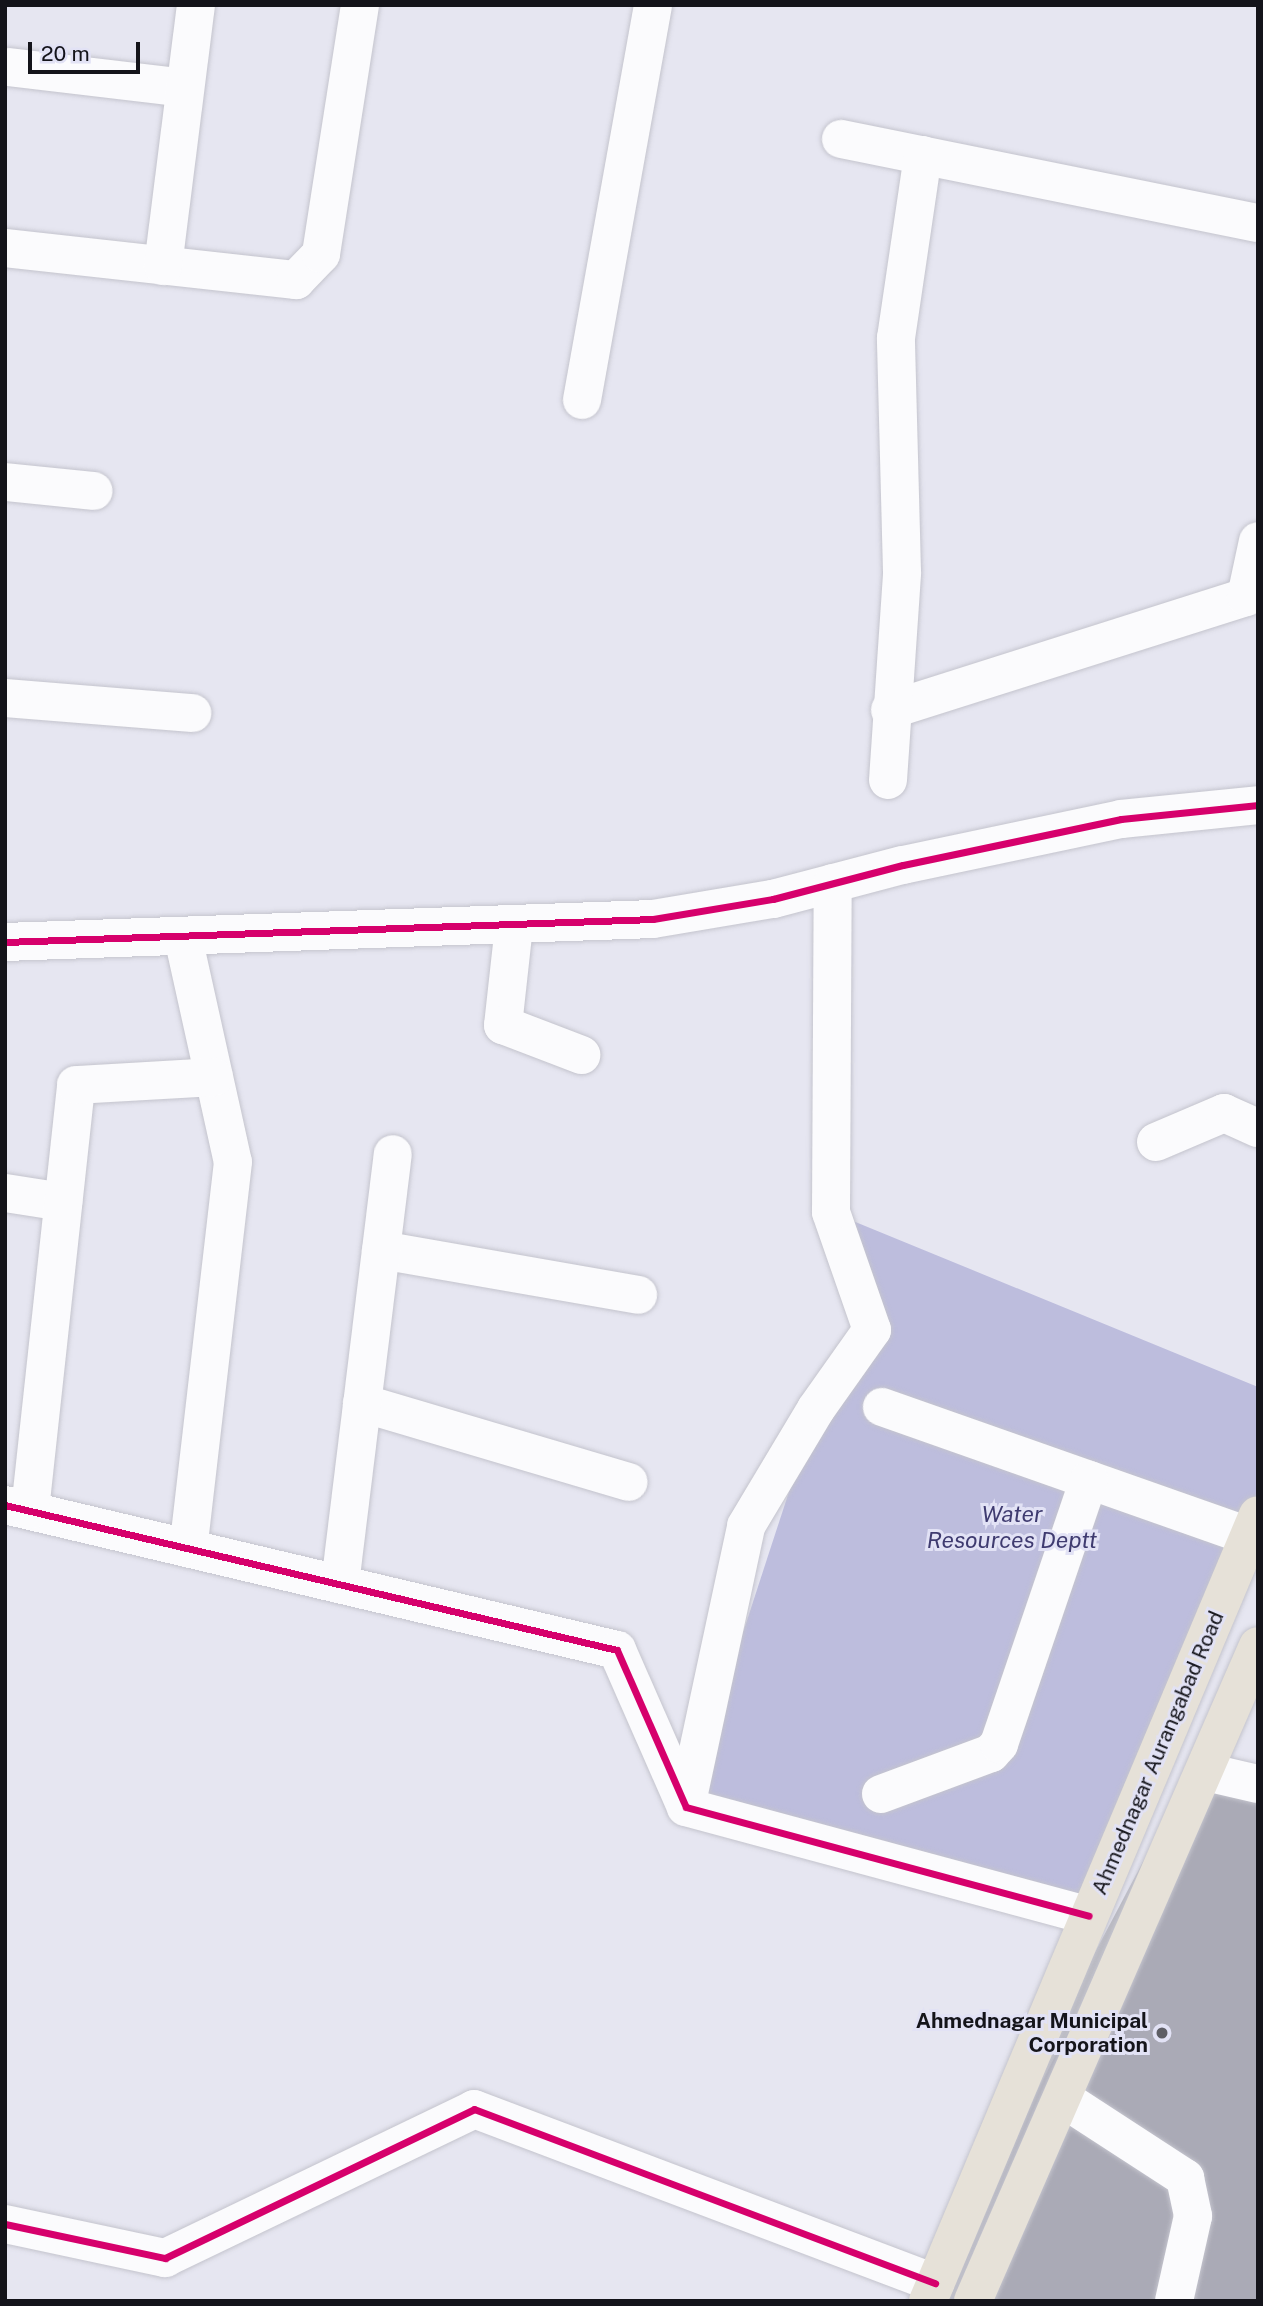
<!DOCTYPE html>
<style>
body{margin:0}
#map{position:relative;width:1263px;height:2306px;overflow:hidden;background:#e6e6f1;font-family:"Public Sans",sans-serif}
div>[style]{position:absolute}
[style*='--x']{left:calc(var(--x)*1px);top:calc(var(--y)*1px);width:calc(var(--w)*1px);rotate:calc(var(--a)*1deg)}
.water>*{inset:0;background:#bdbddd}
.shadow>*{inset:0;background:#0003}
.building>*{inset:0;background:#aaaab6}
.roads{filter:drop-shadow(0 0 2px #c4c4cd) drop-shadow(0 0 2px #c4c4cd)}
.minor>*{height:38px;margin:-19px;padding:0 19px;transform-origin:19px;border-radius:19px;background:#fbfbfd}
.highway>*{height:38px;margin:-19px;padding:0 19px;transform-origin:19px;border-radius:19px;background:#e6e1d8}
.cycleway>*{height:7px;margin:-3.5px;padding:0 3.5px;transform-origin:3.5px;border-radius:3.5px;background:#d6006c}
.dots>*{width:19px;height:19px;translate:-50% -50%;box-sizing:border-box;border:4px solid #e2e2f5;border-radius:50%}
span{translate:-50% -50%;white-space:nowrap;text-align:center;line-height:1.15;-webkit-text-stroke:6px #e2e2f5;paint-order:stroke}
.street-label{font-size:21px;color:#14141a}
.poi-label{font-size:21px;color:#14141a;font-weight:700}
.right{translate:-100% -50%;text-align:right}
.water-label{font-size:23px;color:#3f3b70;font-style:italic}
.frame{position:absolute;inset:0;border:7px solid #14141a;pointer-events:none}
.scale{position:absolute;left:28px;top:42px;width:112px;height:32px;box-sizing:border-box;border:4px solid #14141a;border-top:0;padding-left:9px;font-size:21px;line-height:24px;white-space:nowrap;color:#14141a;-webkit-text-stroke:5px #e2e2f5;paint-order:stroke}
</style>
<div id="map">
<div class="water">
<i style="clip-path:polygon(831px 1212px,1258px 1387px,1258px 1515px,1089px 1916px,686px 1807px,816px 1409px,872px 1330px)"></i>
</div>
<div class="shadow">
<i style="clip-path:polygon(1258px 1786px,910px 2301px,1171px 1809px)"></i>
</div>
<div class="building">
<i style="clip-path:polygon(1206px 1772px,1258px 1784px,1258px 2301px,932px 2301px,935px 2283px)"></i>
</div>
<div class="roads">
<div class="minor">
<i style="--x:9;--y:67;--w:177;--a:6.8"></i>
<i style="--x:841;--y:139;--w:425;--a:11.4"></i>
<i style="--x:5;--y:248;--w:293;--a:6.3"></i>
<i style="--x:296;--y:280;--w:36;--a:-46"></i>
<i style="--x:321;--y:254;--w:252;--a:-81.1"></i>
<i style="--x:163;--y:266;--w:263;--a:-82.8"></i>
<i style="--x:582;--y:400;--w:401;--a:-79.8"></i>
<i style="--x:5;--y:482;--w:89;--a:5.8"></i>
<i style="--x:5;--y:698;--w:188;--a:4.6"></i>
<i style="--x:890;--y:710;--w:374;--a:-17.6"></i>
<i style="--x:1246;--y:597;--w:57;--a:-77.9"></i>
<i style="--x:888;--y:780;--w:208;--a:-86.1"></i>
<i style="--x:902;--y:572;--w:234;--a:-91.5"></i>
<i style="--x:896;--y:338;--w:185;--a:-81.6"></i>
<i style="--x:514;--y:926;--w:100;--a:96.3"></i>
<i style="--x:503;--y:1025;--w:84;--a:21"></i>
<i style="--x:183;--y:937;--w:230;--a:77.5"></i>
<i style="--x:233;--y:1162;--w:389;--a:96.6"></i>
<i style="--x:5;--y:942;--w:648;--a:-2.03"></i>
<i style="--x:653;--y:919;--w:122;--a:-9.5"></i>
<i style="--x:773;--y:899;--w:134;--a:-14.7"></i>
<i style="--x:903;--y:865;--w:223;--a:-11.9"></i>
<i style="--x:1121;--y:819;--w:138;--a:-5.8"></i>
<i style="--x:1156;--y:1142;--w:74;--a:-23.1"></i>
<i style="--x:1224;--y:1113;--w:37;--a:24"></i>
<i style="--x:5;--y:1193;--w:59;--a:8.8"></i>
<i style="--x:381;--y:1250;--w:261;--a:9.9"></i>
<i style="--x:362;--y:1403;--w:278;--a:16.5"></i>
<i style="--x:882;--y:1407;--w:389;--a:19.4"></i>
<i style="--x:5;--y:1505;--w:629;--a:13.33"></i>
<i style="--x:617;--y:1650;--w:171;--a:66.3"></i>
<i style="--x:686;--y:1807;--w:417;--a:15.1"></i>
<i style="--x:30;--y:1510;--w:427;--a:-83.8"></i>
<i style="--x:76;--y:1085;--w:138;--a:-3.3"></i>
<i style="--x:340;--y:1584;--w:433;--a:-83"></i>
<i style="--x:1206;--y:1772;--w:53;--a:13"></i>
<i style="--x:881;--y:1794;--w:117;--a:-20.4"></i>
<i style="--x:991;--y:1753;--w:12;--a:-48"></i>
<i style="--x:999;--y:1744;--w:279;--a:-71.2"></i>
<i style="--x:686;--y:1807;--w:287;--a:-77.9"></i>
<i style="--x:746;--y:1526;--w:136;--a:-59.1"></i>
<i style="--x:816;--y:1409;--w:97;--a:-54.7"></i>
<i style="--x:872;--y:1330;--w:125;--a:-109.2"></i>
<i style="--x:831;--y:1212;--w:329;--a:-89.7"></i>
<i style="--x:1062;--y:2098;--w:147;--a:33"></i>
<i style="--x:1185;--y:2178;--w:39;--a:78"></i>
<i style="--x:1193;--y:2216;--w:87;--a:102.6"></i>
<i style="--x:5;--y:2224;--w:164;--a:12"></i>
<i style="--x:165;--y:2258;--w:343;--a:-25.7"></i>
<i style="--x:474;--y:2109;--w:493;--a:20.7"></i>
</div>
<div class="highway">
<i style="--x:928;--y:2301;--w:852;--a:-67.23"></i>
<i style="--x:973;--y:2301;--w:714;--a:-66.49"></i>
</div>
</div>
<div class="cycleway">
<i style="--x:5;--y:942;--w:648;--a:-2.03"></i>
<i style="--x:653;--y:919;--w:122;--a:-9.5"></i>
<i style="--x:773;--y:899;--w:134;--a:-14.7"></i>
<i style="--x:903;--y:865;--w:223;--a:-11.9"></i>
<i style="--x:1121;--y:819;--w:138;--a:-5.8"></i>
<i style="--x:5;--y:1505;--w:629;--a:13.33"></i>
<i style="--x:617;--y:1650;--w:171;--a:66.3"></i>
<i style="--x:686;--y:1807;--w:417;--a:15.1"></i>
<i style="--x:5;--y:2224;--w:164;--a:12"></i>
<i style="--x:165;--y:2258;--w:343;--a:-25.7"></i>
<i style="--x:474;--y:2109;--w:493;--a:20.7"></i>
</div>
<div class="dots">
<i style="left:1162px;top:2033px;background:#5e5e65"></i>
</div>
<div class="street-label">
<span style="left:1158px;top:1753px;rotate:-67deg">Ahmednagar Aurangabad Road</span>
</div>
<div class="poi-label">
<span class="right" style="left:1148px;top:2033px">Ahmednagar Municipal<br>Corporation</span>
</div>
<div class="water-label">
<span style="left:1012px;top:1527px">Water<br>Resources Deptt</span>
</div>
<div class="frame"></div>
<div class="scale">20 m</div>
</div>
